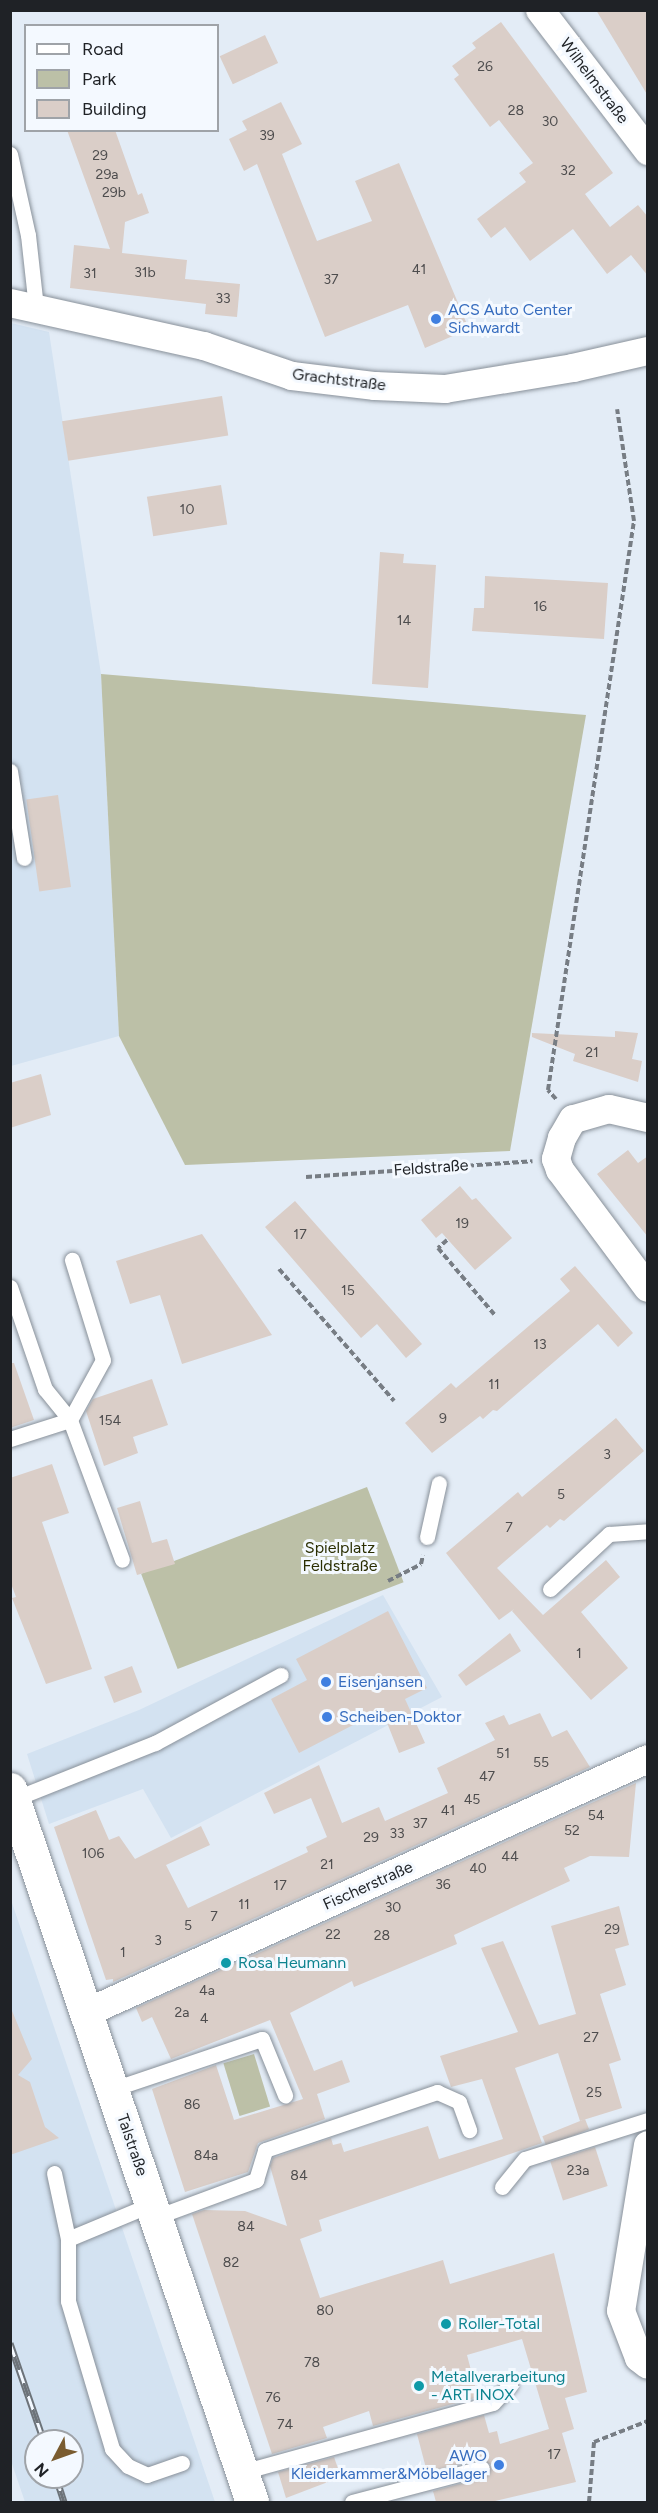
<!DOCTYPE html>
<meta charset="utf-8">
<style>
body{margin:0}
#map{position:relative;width:658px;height:2513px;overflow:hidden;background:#e3ecf6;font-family:Figtree,sans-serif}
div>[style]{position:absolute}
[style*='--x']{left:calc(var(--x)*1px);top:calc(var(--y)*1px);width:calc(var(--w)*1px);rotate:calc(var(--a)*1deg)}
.built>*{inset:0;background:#d3e2f1}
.green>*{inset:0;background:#bcc0a7;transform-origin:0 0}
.building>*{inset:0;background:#dacec8;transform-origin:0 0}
.path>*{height:4px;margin-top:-2px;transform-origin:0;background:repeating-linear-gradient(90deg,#777d84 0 6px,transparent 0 9px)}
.roads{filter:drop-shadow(0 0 2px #889099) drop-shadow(0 0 2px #889099)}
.lane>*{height:15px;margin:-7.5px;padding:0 7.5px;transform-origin:7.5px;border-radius:7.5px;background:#fff}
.street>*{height:28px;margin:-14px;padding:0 14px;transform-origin:14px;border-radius:14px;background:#fff}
.secondary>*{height:33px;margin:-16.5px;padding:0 16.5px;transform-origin:16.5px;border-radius:16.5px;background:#fff}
.rail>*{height:7px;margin-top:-3.5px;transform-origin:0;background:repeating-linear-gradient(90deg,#f4f9ff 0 14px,#6d7379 0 28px);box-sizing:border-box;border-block:2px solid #6d7379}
.dots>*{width:16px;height:16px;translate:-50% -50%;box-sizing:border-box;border:3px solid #f4f9ff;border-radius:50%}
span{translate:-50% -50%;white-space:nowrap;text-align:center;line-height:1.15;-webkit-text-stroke:6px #f4f9ff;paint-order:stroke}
.number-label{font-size:14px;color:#4e4d4e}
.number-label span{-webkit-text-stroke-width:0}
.street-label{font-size:16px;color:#1f2226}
.shop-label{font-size:16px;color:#366cbe}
.left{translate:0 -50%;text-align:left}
.right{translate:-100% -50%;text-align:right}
.park-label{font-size:16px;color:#2b2f03}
.culture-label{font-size:16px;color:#0d838f}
.frame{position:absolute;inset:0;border:12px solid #1f2226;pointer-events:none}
.legend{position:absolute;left:24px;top:24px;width:195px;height:108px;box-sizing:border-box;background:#f4f9ff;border:2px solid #9fa3a8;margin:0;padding:8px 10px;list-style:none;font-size:18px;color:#1f2226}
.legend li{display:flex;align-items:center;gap:12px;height:30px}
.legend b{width:30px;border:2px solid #9fa3a8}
.north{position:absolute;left:24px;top:2429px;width:60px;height:60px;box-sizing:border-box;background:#f4f9ff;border:2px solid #9fa3a8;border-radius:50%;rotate:229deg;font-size:16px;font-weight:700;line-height:24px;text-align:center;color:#1f2226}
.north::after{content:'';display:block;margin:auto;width:21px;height:27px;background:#7a5c30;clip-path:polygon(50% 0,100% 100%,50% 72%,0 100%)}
</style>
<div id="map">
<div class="built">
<i style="clip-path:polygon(11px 323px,49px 332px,101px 674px,119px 1036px,11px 1066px)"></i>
<i style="clip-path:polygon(383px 1595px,442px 1697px,171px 1838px,143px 1789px,49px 1824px,27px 1754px,139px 1710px)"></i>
<i style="clip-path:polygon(evenodd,10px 1897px,215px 2502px,25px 2502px,11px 2461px,10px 1897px,36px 2441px,72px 2441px,72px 2477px,36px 2477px,36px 2441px)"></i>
</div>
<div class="green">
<i style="clip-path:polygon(101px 674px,586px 715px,510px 1151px,185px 1165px,119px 1036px)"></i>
<i style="left:367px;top:1487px;width:102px;height:242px;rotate:69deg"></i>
<i style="left:254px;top:2054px;width:55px;height:32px;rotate:73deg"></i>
</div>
<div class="building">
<i style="clip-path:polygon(596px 10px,648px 10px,648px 96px)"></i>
<i style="clip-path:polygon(501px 22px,613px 173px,585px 194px,610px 227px,638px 205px,648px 217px,648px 276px,631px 255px,607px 274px,573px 229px,530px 261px,505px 227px,491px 238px,477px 219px,526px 182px,519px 173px,533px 163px,499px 120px,490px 127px,454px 79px,459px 75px,452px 66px,476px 48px,472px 43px)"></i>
<i style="left:265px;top:35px;width:31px;height:50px;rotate:65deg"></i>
<i style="clip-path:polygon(281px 102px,302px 144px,282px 154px,317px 241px,372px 221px,355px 181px,399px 163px,469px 329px,425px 348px,408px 305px,325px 337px,257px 164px,244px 171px,229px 139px,247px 130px,242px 121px)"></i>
<i style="clip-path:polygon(67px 130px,115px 130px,138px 195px,142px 193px,149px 213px,125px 222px,122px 253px,187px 260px,185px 279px,240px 284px,237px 317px,205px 314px,206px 304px,70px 288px,74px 245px,110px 249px)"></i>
<i style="left:222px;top:396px;width:40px;height:162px;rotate:81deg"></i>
<i style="left:221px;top:485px;width:40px;height:75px;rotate:81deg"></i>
<i style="clip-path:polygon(380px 552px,404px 554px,403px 563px,436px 565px,428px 688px,372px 684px)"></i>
<i style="clip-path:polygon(485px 576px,608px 583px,604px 639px,472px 631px,474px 608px,484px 608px)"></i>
<i style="left:58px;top:795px;width:93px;height:32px;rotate:82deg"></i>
<i style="clip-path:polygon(615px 1031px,638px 1033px,632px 1059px,642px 1061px,638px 1082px,573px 1061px,575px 1054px,532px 1037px,532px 1033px,615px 1037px)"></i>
<i style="clip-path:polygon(41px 1074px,51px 1115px,10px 1128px,10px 1083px)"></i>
<i style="clip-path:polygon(628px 1150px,638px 1163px,648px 1156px,648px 1237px,597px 1174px)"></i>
<i style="clip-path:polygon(460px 1186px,472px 1200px,476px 1198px,512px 1238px,475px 1270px,442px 1233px,436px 1238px,421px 1220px)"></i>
<i style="clip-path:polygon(295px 1201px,422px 1344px,406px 1358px,377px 1324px,361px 1338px,265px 1227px)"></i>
<i style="clip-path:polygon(202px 1234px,272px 1335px,182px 1364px,160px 1295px,130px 1304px,116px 1261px)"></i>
<i style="clip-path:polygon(575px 1266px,633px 1333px,618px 1347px,598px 1324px,497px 1411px,493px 1410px,483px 1419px,480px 1416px,432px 1453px,405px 1423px,451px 1383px,456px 1388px,570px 1291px,560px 1279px)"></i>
<i style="clip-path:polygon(10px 1363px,14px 1363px,34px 1420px,10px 1428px)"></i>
<i style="clip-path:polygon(152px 1379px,168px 1425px,133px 1437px,138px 1453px,104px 1466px,86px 1411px,93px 1399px)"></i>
<i style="clip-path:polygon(616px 1418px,644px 1451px,564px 1521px,560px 1519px,550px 1528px,547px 1525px,497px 1568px,543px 1615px,606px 1560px,620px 1577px,581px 1612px,628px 1668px,591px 1700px,512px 1611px,514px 1609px,499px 1620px,446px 1553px,518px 1492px,522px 1497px)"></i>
<i style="clip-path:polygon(52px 1464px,69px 1513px,42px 1522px,92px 1669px,46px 1684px,12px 1598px,16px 1597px,10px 1581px,10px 1478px)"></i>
<i style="clip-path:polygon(140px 1501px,152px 1543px,167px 1539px,175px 1564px,137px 1575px,117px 1508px)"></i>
<i style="clip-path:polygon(388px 1611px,427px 1688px,405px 1699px,425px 1743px,399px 1753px,382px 1710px,299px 1753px,271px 1699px,307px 1680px,296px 1659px)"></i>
<i style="clip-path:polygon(510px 1633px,521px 1651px,466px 1686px,458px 1675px)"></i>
<i style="left:132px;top:1666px;width:28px;height:30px;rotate:69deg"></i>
<i style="clip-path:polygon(540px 1713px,552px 1737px,567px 1730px,590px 1767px,113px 1982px,113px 1979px,106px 1980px,54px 1827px,96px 1810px,109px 1840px,119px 1836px,135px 1859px,201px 1826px,210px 1845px,166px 1865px,188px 1908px,308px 1852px,306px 1847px,327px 1837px,311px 1798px,274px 1814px,264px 1793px,319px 1765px,342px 1823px,379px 1807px,385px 1821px,448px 1793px,437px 1768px,495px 1740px,485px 1723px,504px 1715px,509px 1725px)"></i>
<i style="clip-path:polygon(636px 1783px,629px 1857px,590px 1856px,564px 1868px,570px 1881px,454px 1935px,457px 1944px,354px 1987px,352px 1981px,290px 2013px,314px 2071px,342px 2060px,350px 2082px,317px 2094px,325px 2119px,258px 2143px,248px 2172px,185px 2192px,152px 2089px,216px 2065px,234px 2120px,303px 2099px,270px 2020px,171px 2059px,152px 2017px,142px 2022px,136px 2008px)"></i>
<i style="clip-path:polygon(619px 1906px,629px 1945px,615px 1949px,626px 1985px,600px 1994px,621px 2060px,609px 2064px,622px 2108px,580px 2121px,558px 2053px,515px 2068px,542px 2143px,319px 2220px,322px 2231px,300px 2239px,320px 2298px,443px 2260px,450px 2284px,554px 2253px,587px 2392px,565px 2398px,574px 2429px,562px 2433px,576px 2482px,491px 2502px,436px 2502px,433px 2491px,485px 2477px,491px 2465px,480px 2459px,427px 2472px,417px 2434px,484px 2415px,489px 2433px,497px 2431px,500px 2444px,549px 2429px,522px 2339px,467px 2355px,478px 2397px,373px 2426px,369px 2411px,323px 2427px,327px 2438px,272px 2454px,192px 2214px,204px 2210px,245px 2211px,287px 2226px,270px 2166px,273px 2158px,331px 2138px,333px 2145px,341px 2143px,344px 2152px,428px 2126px,439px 2159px,503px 2139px,482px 2079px,451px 2087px,440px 2056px,518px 2032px,481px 1948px,503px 1941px,539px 2025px,576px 2014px,551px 1926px)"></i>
<i style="clip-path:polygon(10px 2006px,32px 2059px,18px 2075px,30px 2082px,45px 2127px,59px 2138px,10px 2155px)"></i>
<i style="left:585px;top:2119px;width:11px;height:46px;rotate:68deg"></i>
<i style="left:595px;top:2147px;width:41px;height:47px;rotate:72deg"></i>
<i style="clip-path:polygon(334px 2457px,341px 2477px,286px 2498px,278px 2472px)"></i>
</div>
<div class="path">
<i style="--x:556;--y:1099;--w:12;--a:-132"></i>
<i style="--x:548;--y:1090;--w:575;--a:-81.41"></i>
<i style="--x:634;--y:521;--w:113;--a:-98.6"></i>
<i style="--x:306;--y:1177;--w:227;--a:-4"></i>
<i style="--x:447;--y:1240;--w:12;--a:138"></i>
<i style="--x:438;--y:1248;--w:87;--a:49.7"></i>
<i style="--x:279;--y:1269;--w:175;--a:48.9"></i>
<i style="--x:388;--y:1581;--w:37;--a:-27"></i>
<i style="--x:421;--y:1564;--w:9;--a:-77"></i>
<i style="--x:589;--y:2502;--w:60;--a:-85.2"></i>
<i style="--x:594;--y:2442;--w:58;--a:-21.3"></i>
</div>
<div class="roads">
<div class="lane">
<i style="--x:10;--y:154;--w:83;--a:77.5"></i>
<i style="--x:28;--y:235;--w:73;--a:83.7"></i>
<i style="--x:10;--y:771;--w:88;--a:80.9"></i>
<i style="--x:10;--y:1287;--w:108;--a:71.1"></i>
<i style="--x:45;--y:1389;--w:40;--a:51"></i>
<i style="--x:70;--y:1420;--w:149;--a:69.6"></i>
<i style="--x:10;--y:1439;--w:63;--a:-17.6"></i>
<i style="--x:70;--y:1420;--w:68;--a:-61.2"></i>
<i style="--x:103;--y:1360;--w:105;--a:-107.2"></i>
<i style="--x:427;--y:1537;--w:55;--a:-77.5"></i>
<i style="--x:550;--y:1589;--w:81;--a:-43"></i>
<i style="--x:609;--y:1534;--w:39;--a:-4"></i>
<i style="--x:14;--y:1799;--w:152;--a:-21.7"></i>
<i style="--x:155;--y:1743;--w:143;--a:-28.4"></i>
<i style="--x:113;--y:2089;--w:157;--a:-18.6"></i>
<i style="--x:262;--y:2039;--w:61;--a:67.7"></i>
<i style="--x:54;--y:2173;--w:67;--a:78"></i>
<i style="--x:68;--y:2239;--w:62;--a:90"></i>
<i style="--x:68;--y:2301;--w:154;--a:73.4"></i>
<i style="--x:112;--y:2449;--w:23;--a:47"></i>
<i style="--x:128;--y:2466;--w:21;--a:25"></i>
<i style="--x:147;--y:2475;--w:37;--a:-19"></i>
<i style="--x:502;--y:2187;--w:36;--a:-51"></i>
<i style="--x:525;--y:2159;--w:129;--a:-17.6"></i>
<i style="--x:156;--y:2217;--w:107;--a:-20.3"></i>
<i style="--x:256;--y:2180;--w:31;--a:-73"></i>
<i style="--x:265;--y:2150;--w:182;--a:-18.6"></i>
<i style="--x:437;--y:2092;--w:24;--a:24"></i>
<i style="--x:459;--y:2102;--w:30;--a:70"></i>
<i style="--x:68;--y:2239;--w:91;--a:-22.6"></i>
<i style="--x:242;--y:2472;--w:260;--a:-15.4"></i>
<i style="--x:493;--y:2403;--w:25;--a:-47"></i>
<i style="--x:352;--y:2502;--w:134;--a:-14.7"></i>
</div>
<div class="street">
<i style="--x:540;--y:10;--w:178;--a:52.5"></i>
<i style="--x:10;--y:303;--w:199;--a:12.5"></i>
<i style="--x:204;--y:346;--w:93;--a:18.8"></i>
<i style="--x:292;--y:376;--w:84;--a:6.9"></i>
<i style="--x:375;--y:386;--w:70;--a:2.5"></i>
<i style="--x:445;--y:389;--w:130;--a:-9.3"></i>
<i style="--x:573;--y:368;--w:77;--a:-12.8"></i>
<i style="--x:648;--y:1118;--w:40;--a:-167"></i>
<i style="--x:609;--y:1109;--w:37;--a:164"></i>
<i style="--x:573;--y:1119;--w:22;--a:120"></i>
<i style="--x:562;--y:1138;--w:22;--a:106"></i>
<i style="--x:556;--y:1159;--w:12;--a:70"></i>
<i style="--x:560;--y:1170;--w:147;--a:53.3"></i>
<i style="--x:88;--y:2012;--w:614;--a:-24.31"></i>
<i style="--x:648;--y:2145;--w:168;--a:99.2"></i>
<i style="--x:621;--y:2311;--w:50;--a:69"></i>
<i style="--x:639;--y:2358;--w:11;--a:38"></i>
</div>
<div class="secondary">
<i style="--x:10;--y:1789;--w:753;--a:71.25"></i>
</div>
</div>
<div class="rail">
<i style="--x:10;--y:2343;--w:104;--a:70.9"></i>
<i style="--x:56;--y:2477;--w:26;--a:72"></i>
</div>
<div class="dots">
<i style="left:436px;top:319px;background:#3f7fe0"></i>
<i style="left:326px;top:1682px;background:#3f7fe0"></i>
<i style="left:327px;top:1717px;background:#3f7fe0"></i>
<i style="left:226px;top:1963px;background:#0f9aa8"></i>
<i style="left:446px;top:2324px;background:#0f9aa8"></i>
<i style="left:419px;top:2386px;background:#0f9aa8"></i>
<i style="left:499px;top:2465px;background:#3f7fe0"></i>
</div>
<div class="number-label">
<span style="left:485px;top:67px">26</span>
<span style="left:516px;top:111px">28</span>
<span style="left:550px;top:122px">30</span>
<span style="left:267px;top:136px">39</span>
<span style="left:100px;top:156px">29</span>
<span style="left:568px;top:171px">32</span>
<span style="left:107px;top:175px">29a</span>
<span style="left:114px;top:193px">29b</span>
<span style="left:419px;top:270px">41</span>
<span style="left:145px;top:273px">31b</span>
<span style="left:90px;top:274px">31</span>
<span style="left:331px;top:280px">37</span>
<span style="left:223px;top:299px">33</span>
<span style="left:187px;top:510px">10</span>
<span style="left:540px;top:607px">16</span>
<span style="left:404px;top:621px">14</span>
<span style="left:592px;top:1053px">21</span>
<span style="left:462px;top:1224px">19</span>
<span style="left:300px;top:1235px">17</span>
<span style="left:348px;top:1291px">15</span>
<span style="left:540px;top:1345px">13</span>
<span style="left:494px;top:1385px">11</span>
<span style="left:443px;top:1419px">9</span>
<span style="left:110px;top:1421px">154</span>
<span style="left:607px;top:1455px">3</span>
<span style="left:561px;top:1495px">5</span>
<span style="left:509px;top:1528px">7</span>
<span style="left:579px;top:1654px">1</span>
<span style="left:503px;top:1754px">51</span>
<span style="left:541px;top:1763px">55</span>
<span style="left:487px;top:1777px">47</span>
<span style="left:472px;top:1800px">45</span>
<span style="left:448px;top:1811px">41</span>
<span style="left:596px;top:1816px">54</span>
<span style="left:420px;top:1824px">37</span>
<span style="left:572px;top:1831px">52</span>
<span style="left:397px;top:1834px">33</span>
<span style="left:371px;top:1838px">29</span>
<span style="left:93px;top:1854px">106</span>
<span style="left:510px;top:1857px">44</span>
<span style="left:327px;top:1865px">21</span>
<span style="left:478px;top:1869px">40</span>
<span style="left:443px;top:1885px">36</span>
<span style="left:280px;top:1886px">17</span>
<span style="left:244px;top:1905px">11</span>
<span style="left:393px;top:1908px">30</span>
<span style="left:214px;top:1917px">7</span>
<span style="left:188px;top:1926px">5</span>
<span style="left:612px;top:1930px">29</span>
<span style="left:333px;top:1935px">22</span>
<span style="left:382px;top:1936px">28</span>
<span style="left:158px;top:1941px">3</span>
<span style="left:123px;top:1953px">1</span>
<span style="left:207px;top:1991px">4a</span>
<span style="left:182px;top:2013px">2a</span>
<span style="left:204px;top:2019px">4</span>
<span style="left:591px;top:2038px">27</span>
<span style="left:594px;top:2093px">25</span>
<span style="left:192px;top:2105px">86</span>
<span style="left:206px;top:2156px">84a</span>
<span style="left:578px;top:2171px">23a</span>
<span style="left:299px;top:2176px">84</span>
<span style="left:246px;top:2227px">84</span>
<span style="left:231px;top:2263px">82</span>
<span style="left:325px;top:2311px">80</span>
<span style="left:312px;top:2363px">78</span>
<span style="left:273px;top:2398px">76</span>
<span style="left:285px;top:2425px">74</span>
<span style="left:554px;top:2455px">17</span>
</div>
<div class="street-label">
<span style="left:594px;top:81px;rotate:53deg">Wilhelmstraße</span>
<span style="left:339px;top:380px;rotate:7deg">Grachtstraße</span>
<span style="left:431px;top:1168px;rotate:-4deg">Feldstraße</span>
<span style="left:368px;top:1886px;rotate:-24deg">Fischerstraße</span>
<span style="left:132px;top:2145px;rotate:71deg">Talstraße</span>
</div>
<div class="shop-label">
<span class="left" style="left:448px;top:319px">ACS Auto Center<br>Sichwardt</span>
<span class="left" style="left:338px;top:1682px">Eisenjansen</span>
<span class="left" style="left:339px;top:1717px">Scheiben-Doktor</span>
<span class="right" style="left:487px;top:2465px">AWO<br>Kleiderkammer&amp;Möbellager</span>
</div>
<div class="park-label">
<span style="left:340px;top:1557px">Spielplatz<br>Feldstraße</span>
</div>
<div class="culture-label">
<span class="left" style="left:238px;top:1963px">Rosa Heumann</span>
<span class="left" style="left:458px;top:2324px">Roller-Total</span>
<span class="left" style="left:431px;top:2386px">Metallverarbeitung<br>- ART INOX</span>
</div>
<div class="frame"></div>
<ul class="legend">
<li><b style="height:8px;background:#fff"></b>Road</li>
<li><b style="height:16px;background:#bcc0a7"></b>Park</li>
<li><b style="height:16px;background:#dacec8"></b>Building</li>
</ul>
<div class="north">N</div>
</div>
